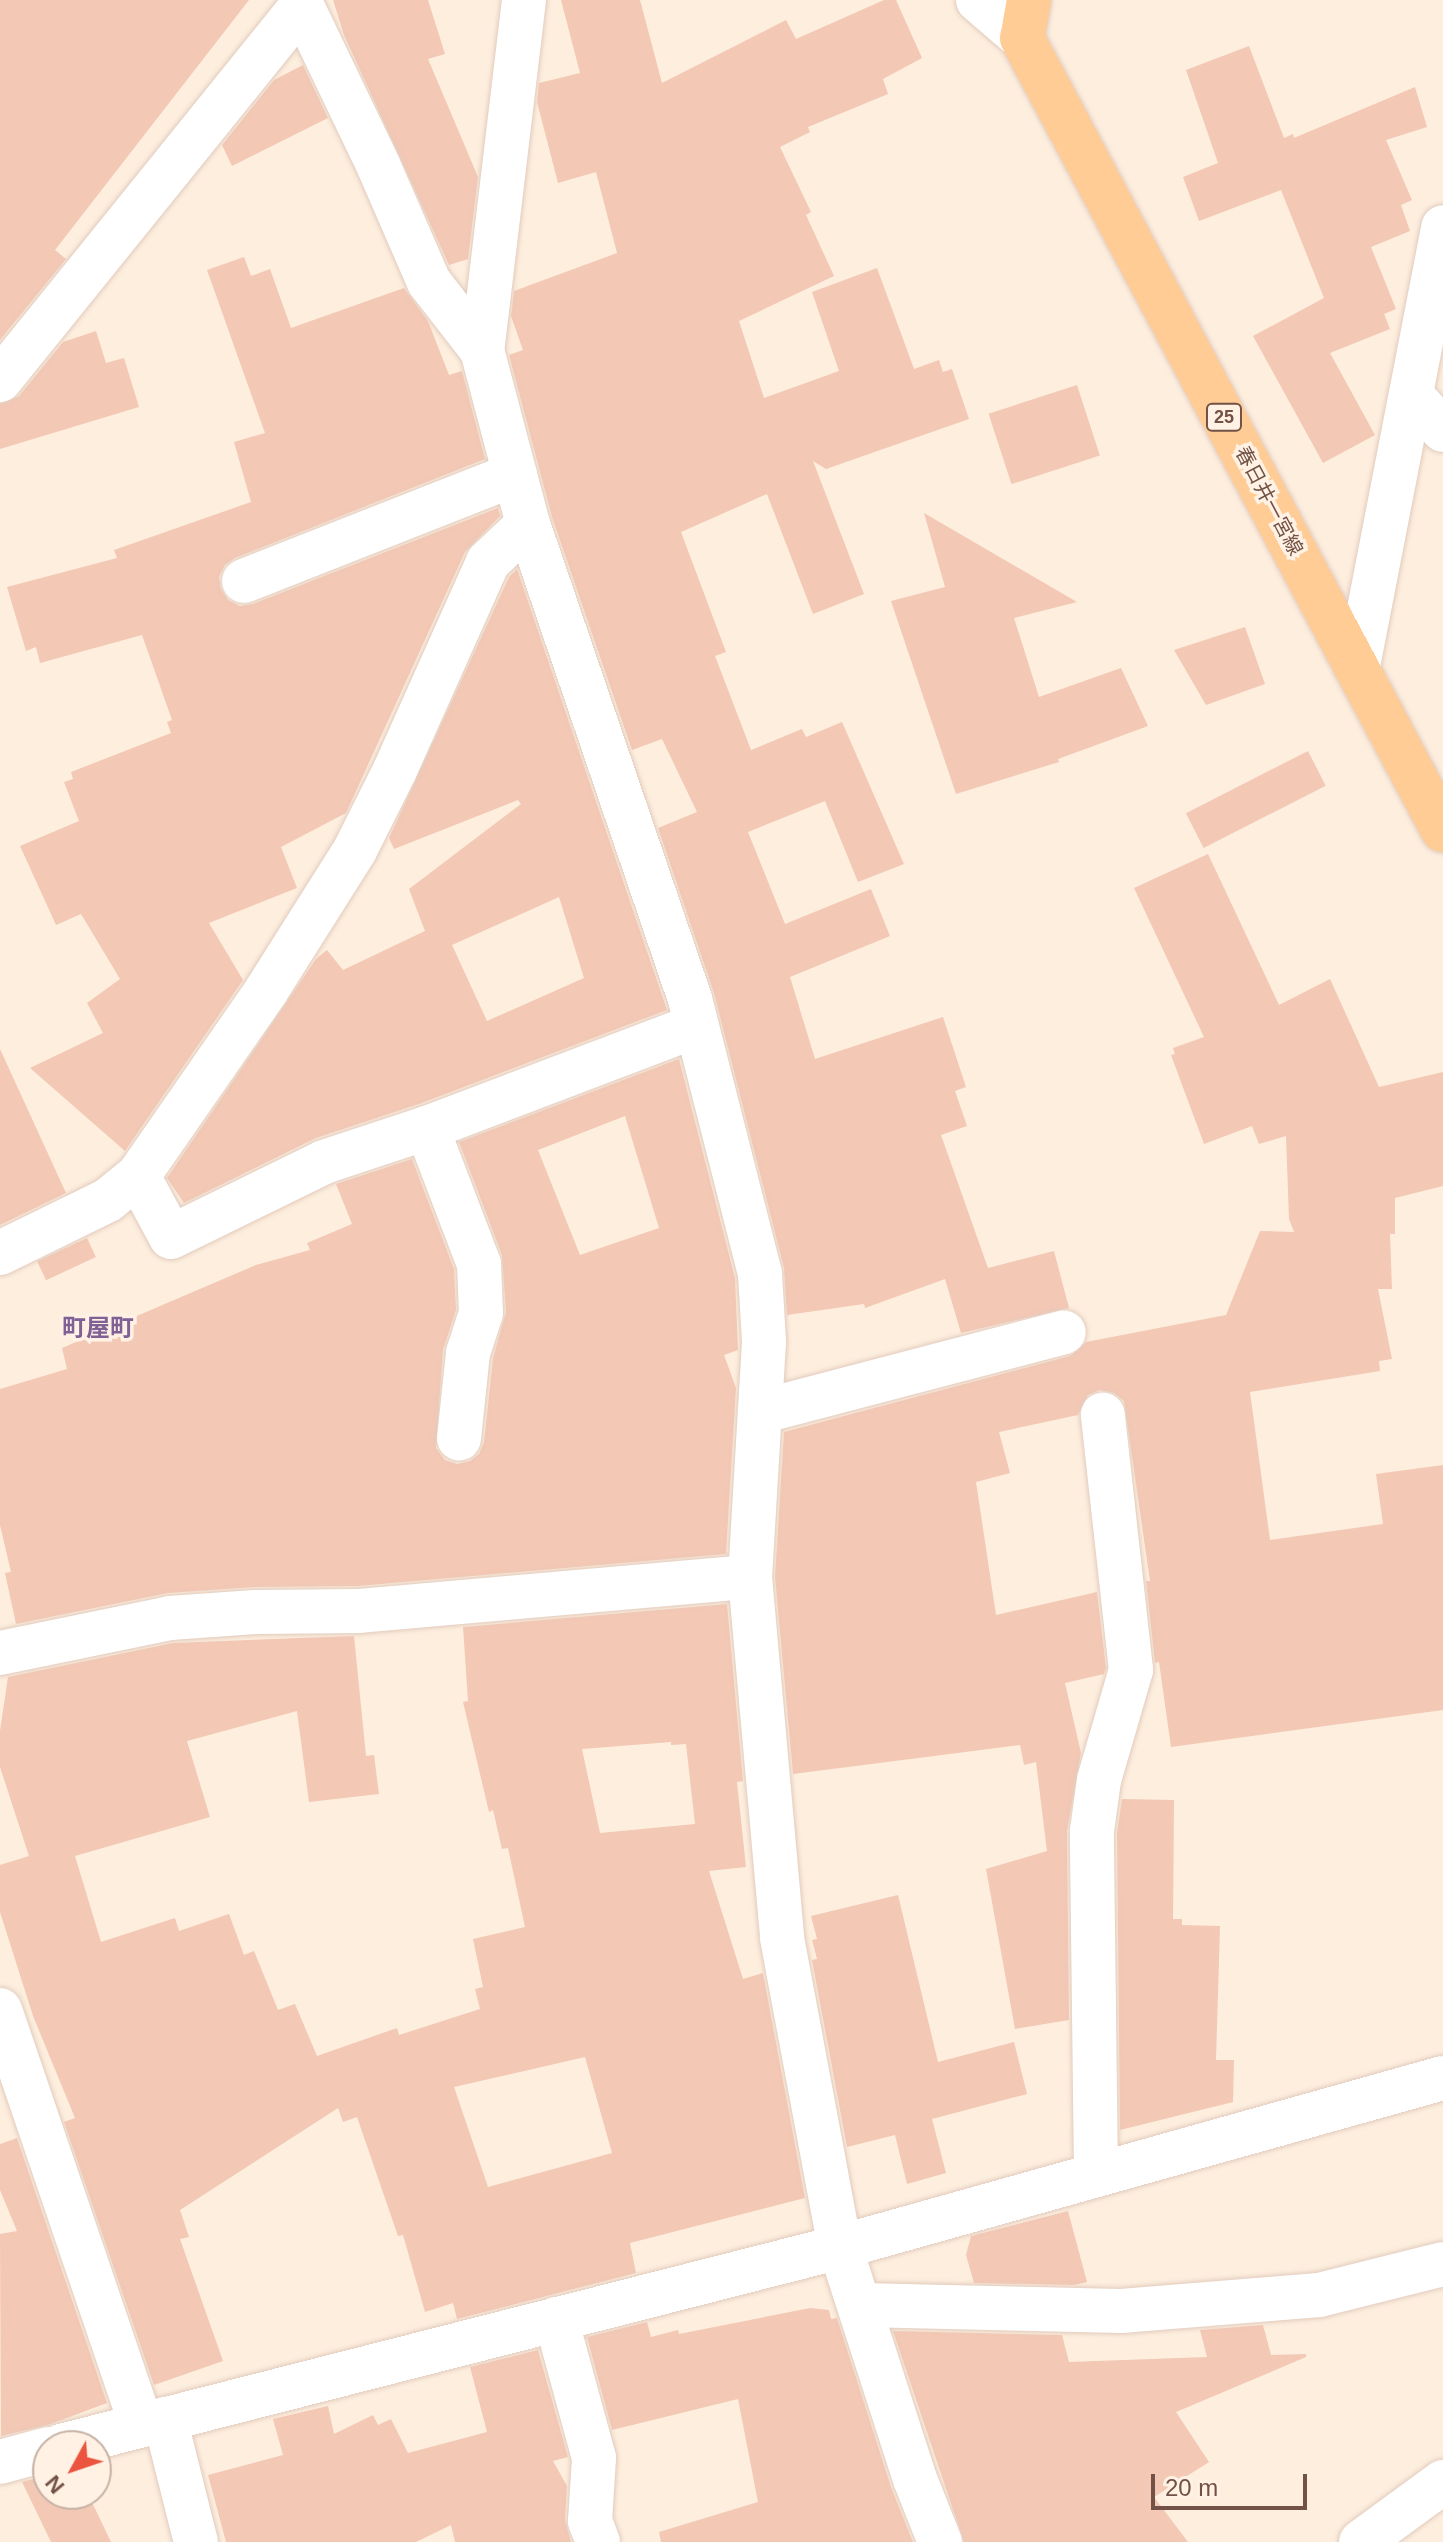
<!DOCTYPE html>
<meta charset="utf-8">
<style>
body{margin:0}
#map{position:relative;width:1443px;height:2542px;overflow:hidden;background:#fdeede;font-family:Helvetica,"Noto Sans JP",sans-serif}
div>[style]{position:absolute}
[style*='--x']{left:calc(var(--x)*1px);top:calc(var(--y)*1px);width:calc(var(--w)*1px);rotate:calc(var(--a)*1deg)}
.building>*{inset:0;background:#f3c8b5;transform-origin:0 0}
.roads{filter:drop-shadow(0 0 2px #e2cbbd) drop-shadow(0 0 2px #e2cbbd)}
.minor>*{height:44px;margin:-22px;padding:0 22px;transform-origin:22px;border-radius:22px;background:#fff}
.tertiary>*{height:44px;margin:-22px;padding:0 22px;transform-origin:22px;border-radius:22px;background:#fff}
.primary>*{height:44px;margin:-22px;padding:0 22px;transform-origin:22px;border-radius:22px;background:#fecc94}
span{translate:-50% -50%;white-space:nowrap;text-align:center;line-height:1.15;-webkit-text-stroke:7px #fff2e4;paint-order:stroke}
.shield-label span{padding:2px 6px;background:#fff2e4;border:2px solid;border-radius:6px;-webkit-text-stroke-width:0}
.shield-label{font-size:18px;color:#725246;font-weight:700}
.street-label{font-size:20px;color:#725246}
.quarter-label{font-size:24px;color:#7f6196;font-weight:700}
.north{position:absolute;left:32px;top:2430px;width:80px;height:80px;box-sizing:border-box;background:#fff2e4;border:2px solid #c7b2a5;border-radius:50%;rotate:230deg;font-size:22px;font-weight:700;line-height:32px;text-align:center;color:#725246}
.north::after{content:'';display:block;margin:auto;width:28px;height:36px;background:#eb553f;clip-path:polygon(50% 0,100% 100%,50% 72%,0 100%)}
.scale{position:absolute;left:1151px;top:2474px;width:156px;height:36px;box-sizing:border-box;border:4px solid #725246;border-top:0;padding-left:10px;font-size:24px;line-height:28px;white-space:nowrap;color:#725246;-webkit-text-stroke:6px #fff2e4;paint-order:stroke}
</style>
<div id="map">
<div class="building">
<i style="clip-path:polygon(0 0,249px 0,55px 250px,66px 259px,0 340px)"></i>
<i style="clip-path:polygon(333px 0,428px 0,445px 54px,428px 59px,478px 177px,468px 259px,449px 265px,344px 35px)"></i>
<i style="clip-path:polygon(561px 0,640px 0,662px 83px,786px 20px,796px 39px,884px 0,896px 0,922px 58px,883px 79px,888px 94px,808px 127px,810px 132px,780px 147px,811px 212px,806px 215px,834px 276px,739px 321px,764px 398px,839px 371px,812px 292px,877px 268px,914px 369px,939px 360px,943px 372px,952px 369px,969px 419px,826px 469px,813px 461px,864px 594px,813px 614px,767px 494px,681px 532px,726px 652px,715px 656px,751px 750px,802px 729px,806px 737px,842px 722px,904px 864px,858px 882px,825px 801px,748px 832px,785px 924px,871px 889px,890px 936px,790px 977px,815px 1059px,943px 1017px,966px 1087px,955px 1091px,967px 1126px,941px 1135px,988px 1268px,1054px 1251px,1069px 1308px,961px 1333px,945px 1279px,865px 1308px,864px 1304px,787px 1315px,784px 1268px,714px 993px,658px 828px,697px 812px,662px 739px,632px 750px,552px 517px,509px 355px,523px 350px,511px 316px,514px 291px,617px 253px,596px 172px,558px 183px,537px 102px,539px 83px,580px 73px)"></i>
<i style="clip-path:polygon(1249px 46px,1284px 138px,1293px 134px,1294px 138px,1415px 87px,1427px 127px,1386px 140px,1412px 200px,1401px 205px,1410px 231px,1371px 247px,1396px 309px,1384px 314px,1390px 329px,1330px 353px,1375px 435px,1323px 463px,1253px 336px,1324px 298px,1281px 190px,1199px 221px,1183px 177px,1218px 163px,1186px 70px)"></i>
<i style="clip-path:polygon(303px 65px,328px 118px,232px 166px,222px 145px,274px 80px)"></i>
<i style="clip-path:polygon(244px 257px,251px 276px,270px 269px,291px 328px,404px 288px,428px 321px,449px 375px,462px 371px,485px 459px,235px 558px,225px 565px,219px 577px,221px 589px,228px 600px,240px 606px,253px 604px,498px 508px,500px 516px,465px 552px,346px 813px,281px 847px,297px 888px,209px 923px,243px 980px,125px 1151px,30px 1068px,103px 1033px,87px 1003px,120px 979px,81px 914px,56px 925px,20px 846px,79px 821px,64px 782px,73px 779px,71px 772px,171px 733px,167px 722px,172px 720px,142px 635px,40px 663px,36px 647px,26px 651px,7px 587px,117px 558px,114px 550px,251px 502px,234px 442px,265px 433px,207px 270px)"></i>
<i style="clip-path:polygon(96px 331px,106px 363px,124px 358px,139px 407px,0 449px,0 404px,19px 396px,63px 342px)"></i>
<i style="left:1077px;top:385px;width:74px;height:93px;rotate:72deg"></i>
<i style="clip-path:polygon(924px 513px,1077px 602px,1014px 618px,1039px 697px,1121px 668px,1148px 726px,1058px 759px,1059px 762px,956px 794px,891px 601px,945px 587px)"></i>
<i style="clip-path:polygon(evenodd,517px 569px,667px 1010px,419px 1104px,316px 1138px,184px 1203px,167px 1178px,316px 959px,327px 950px,343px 970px,425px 931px,409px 889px,521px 804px,518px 800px,394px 849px,389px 838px,509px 577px,517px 569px,559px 897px,584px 978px,487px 1021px,452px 945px,559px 897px)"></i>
<i style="clip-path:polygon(1245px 627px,1265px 684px,1206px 705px,1174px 650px)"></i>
<i style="left:1308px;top:751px;width:39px;height:137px;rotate:63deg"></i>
<i style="clip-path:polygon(1208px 854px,1279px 1005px,1330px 979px,1379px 1087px,1443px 1072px,1443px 1186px,1395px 1198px,1395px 1234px,1390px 1234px,1392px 1289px,1378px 1289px,1392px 1359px,1379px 1361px,1380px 1371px,1250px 1392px,1270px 1540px,1383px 1524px,1376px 1474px,1443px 1465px,1443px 1710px,1171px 1747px,1159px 1662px,1155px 1663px,1146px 1581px,1150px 1581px,1124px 1401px,1114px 1393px,1100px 1390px,1088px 1395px,1078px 1415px,999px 1432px,1010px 1473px,976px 1482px,996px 1615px,1097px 1592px,1106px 1668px,1104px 1674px,1065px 1683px,1081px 1753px,1067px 1831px,1069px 2020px,1015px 2029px,986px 1869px,1047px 1851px,1036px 1762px,1024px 1765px,1020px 1745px,793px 1774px,775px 1577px,784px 1432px,1070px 1356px,1086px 1342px,1226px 1315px,1260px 1231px,1294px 1232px,1289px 1219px,1286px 1136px,1259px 1144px,1252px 1126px,1204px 1144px,1171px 1055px,1175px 1054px,1173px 1048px,1204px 1037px,1134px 888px)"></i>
<i style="clip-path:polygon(0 1049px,66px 1193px,0 1225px)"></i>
<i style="clip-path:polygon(evenodd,679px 1059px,735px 1278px,738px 1350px,724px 1355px,736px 1388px,726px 1554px,358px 1586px,255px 1587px,168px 1593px,16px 1624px,5px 1573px,11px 1572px,0 1525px,0 1389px,67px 1369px,62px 1348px,256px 1265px,310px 1250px,307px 1243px,352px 1224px,336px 1184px,412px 1159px,454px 1269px,456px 1310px,443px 1350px,436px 1448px,445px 1460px,457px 1464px,470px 1461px,479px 1454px,484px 1442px,493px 1358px,506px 1312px,502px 1255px,459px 1142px,679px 1059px,625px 1116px,659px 1228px,580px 1255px,538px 1150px,625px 1116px)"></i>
<i style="left:87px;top:1238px;width:21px;height:55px;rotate:65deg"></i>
<i style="clip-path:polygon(evenodd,727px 1604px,743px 1781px,737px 1782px,746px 1867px,709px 1871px,743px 1979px,763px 1973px,805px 2198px,630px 2243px,636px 2273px,457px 2319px,453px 2303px,425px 2312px,403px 2235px,398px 2236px,357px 2117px,343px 2122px,338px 2108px,180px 2210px,189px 2237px,180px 2239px,223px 2361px,154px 2385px,64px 2122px,75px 2118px,33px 2016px,0 1912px,0 1865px,29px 1856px,0 1767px,0 1731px,8px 1677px,173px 1643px,354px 1636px,366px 1756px,374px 1755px,379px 1794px,309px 1802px,297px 1711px,187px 1741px,210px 1817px,75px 1856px,101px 1942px,175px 1918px,179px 1931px,229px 1914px,244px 1955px,254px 1951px,278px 2010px,295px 2004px,317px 2056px,397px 2028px,399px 2035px,480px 2009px,475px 1989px,483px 1987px,473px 1939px,525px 1927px,508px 1848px,502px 1849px,493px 1810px,489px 1812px,463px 1702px,468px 1701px,463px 1627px,727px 1604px,671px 1742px,671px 1745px,686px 1744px,695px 1824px,600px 1833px,582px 1749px,671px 1742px,727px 1604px,585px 2057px,612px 2153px,488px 2187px,454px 2087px,585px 2057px)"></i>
<i style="clip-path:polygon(1122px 1799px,1174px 1800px,1173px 1919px,1182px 1919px,1182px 1925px,1220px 1926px,1216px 2060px,1234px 2060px,1233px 2102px,1120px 2130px,1117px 1833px)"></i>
<i style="clip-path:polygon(898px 1895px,938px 2062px,1014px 2042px,1027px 2094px,932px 2119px,946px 2173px,907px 2184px,895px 2135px,847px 2147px,812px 1960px,817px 1959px,812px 1940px,817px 1939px,811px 1916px)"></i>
<i style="clip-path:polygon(17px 2138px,107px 2403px,48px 2425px,1px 2436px,0 2234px,17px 2231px,0 2190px,0 2144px)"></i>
<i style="clip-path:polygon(1068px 2211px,1087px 2282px,1074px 2285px,974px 2283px,966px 2255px,971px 2236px)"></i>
<i style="clip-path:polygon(810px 2308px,829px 2310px,831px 2319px,837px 2318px,891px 2487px,913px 2542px,661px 2542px,659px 2532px,758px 2502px,738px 2399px,612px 2430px,587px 2337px,647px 2322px,651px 2337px,678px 2330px,679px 2334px)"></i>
<i style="clip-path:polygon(1263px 2325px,1271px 2355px,1306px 2354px,1306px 2357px,1176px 2412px,1209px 2462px,1154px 2497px,1188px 2542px,964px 2542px,893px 2331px,1062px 2335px,1069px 2362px,1207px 2357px,1200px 2330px)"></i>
<i style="clip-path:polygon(538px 2350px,568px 2457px,553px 2461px,567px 2486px,565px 2520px,571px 2542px,455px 2542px,451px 2525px,416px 2542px,226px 2542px,208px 2475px,283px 2455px,273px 2419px,328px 2406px,334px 2434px,373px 2415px,378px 2425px,391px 2419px,408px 2453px,487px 2432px,470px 2367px)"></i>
<i style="clip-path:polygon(48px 2475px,48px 2494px,88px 2494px,111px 2542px,51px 2542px,22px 2482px)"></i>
</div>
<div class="roads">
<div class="minor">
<i style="--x:524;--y:0;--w:353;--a:96.8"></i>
<i style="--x:482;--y:350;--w:180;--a:75.2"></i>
<i style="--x:528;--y:524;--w:502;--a:71.17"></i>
<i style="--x:690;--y:999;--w:284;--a:75.7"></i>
<i style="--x:760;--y:1274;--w:68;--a:86.6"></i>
<i style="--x:764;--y:1342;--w:235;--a:93.4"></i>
<i style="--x:750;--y:1577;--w:362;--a:84.9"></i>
<i style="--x:782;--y:1938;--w:314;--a:79.4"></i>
<i style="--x:840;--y:2247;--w:244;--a:72.1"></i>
<i style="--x:915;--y:2479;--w:68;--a:68.4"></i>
<i style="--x:0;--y:380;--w:481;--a:-51.1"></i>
<i style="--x:302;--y:6;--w:178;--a:64.4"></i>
<i style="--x:379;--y:167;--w:125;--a:66.5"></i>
<i style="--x:429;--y:282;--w:86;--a:52.1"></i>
<i style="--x:1411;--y:395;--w:47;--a:47.6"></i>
<i style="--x:244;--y:581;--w:291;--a:-21.5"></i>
<i style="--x:1358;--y:666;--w:447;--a:-79"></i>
<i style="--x:427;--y:1128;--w:146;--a:69.1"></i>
<i style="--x:479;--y:1264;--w:49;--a:87.7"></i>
<i style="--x:481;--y:1313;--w:42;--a:108"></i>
<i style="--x:468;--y:1353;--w:86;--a:96"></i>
<i style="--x:138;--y:1176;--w:69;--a:61.6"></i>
<i style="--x:171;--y:1237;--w:170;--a:-26.1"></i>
<i style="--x:324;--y:1162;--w:108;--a:-18.3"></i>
<i style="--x:427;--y:1128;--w:288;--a:-20.8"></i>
<i style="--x:0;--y:1253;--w:120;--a:-26.1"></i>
<i style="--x:108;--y:1200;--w:38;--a:-39"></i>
<i style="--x:138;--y:1176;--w:225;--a:-55.3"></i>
<i style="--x:266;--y:991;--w:167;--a:-57.7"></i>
<i style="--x:355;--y:850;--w:89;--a:-63.4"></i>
<i style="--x:395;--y:770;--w:228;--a:-65.9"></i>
<i style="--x:488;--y:562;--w:55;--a:-43.5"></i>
<i style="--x:760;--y:1412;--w:314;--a:-14.7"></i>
<i style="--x:0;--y:1653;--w:174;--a:-11.6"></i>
<i style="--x:170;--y:1618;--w:85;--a:-4"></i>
<i style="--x:255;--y:1612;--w:104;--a:-0.6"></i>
<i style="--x:359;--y:1611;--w:392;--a:-5"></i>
<i style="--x:0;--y:2010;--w:438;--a:71.2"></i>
<i style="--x:1096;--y:2175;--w:344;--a:-90.7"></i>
<i style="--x:1092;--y:1831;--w:51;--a:-82.2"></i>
<i style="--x:1099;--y:1780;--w:115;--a:-73.8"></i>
<i style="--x:1131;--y:1670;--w:257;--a:-96.3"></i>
<i style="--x:861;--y:2305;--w:260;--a:1.3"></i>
<i style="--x:1121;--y:2311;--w:199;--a:-4.6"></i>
<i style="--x:1319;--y:2295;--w:128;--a:-14"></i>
<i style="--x:556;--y:2319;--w:144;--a:74.7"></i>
<i style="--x:594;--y:2458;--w:63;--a:93.6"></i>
<i style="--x:590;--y:2521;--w:22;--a:69"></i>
<i style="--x:165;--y:2419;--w:127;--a:75.9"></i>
<i style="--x:1361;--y:2542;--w:102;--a:-36.2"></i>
</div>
<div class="tertiary">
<i style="--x:978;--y:0;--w:58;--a:40.8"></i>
<i style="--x:61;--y:2446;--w:804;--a:-14.33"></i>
<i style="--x:840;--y:2247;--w:626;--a:-15.66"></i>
<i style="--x:0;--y:2462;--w:50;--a:-15.2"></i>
</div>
<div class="primary">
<i style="--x:1029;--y:0;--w:39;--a:100"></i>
<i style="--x:1022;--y:38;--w:897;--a:62.01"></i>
</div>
</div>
<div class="shield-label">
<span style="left:1224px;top:417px">25</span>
</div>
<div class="street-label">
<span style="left:1269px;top:501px;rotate:62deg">春日井一宮線</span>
</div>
<div class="quarter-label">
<span style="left:98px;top:1328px">町屋町</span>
</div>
<div class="north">N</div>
<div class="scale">20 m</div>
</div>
